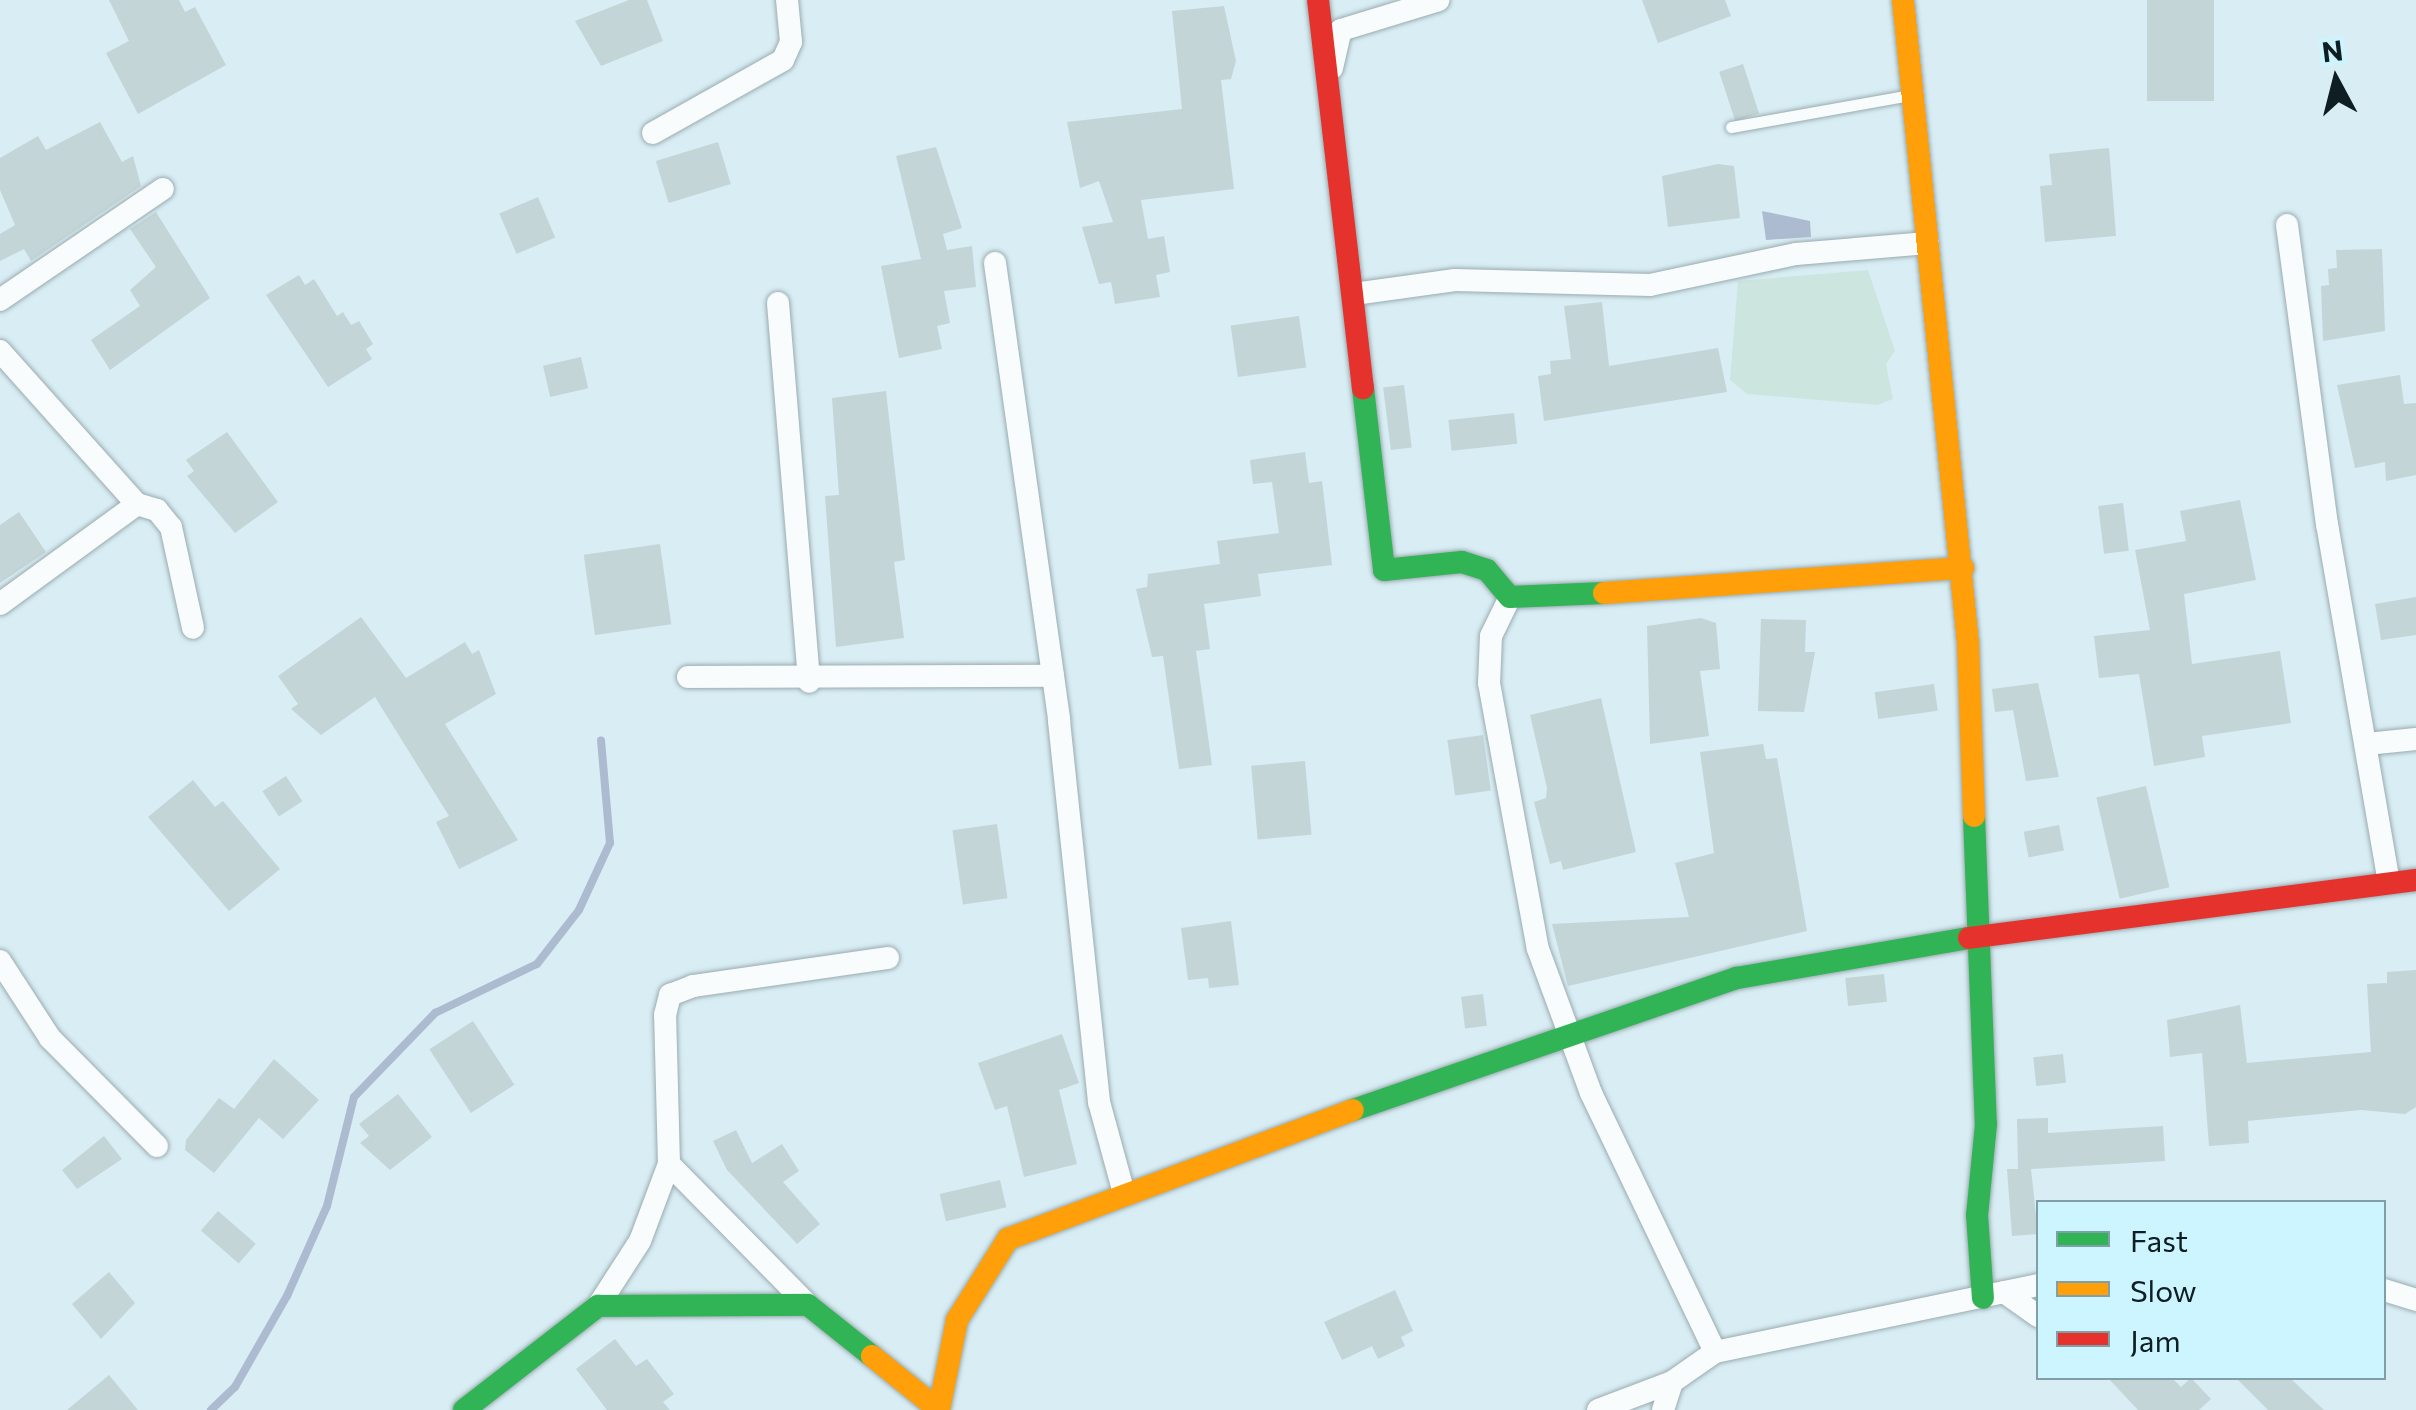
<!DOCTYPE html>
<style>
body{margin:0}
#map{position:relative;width:2416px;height:1410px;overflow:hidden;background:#d8eef4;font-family:Commissioner,sans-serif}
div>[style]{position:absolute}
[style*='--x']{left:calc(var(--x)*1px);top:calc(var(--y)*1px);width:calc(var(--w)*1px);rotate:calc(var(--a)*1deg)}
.green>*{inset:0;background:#cce5df}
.water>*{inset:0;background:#adbbd0}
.stream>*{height:8px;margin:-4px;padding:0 4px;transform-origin:4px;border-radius:4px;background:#adbbd0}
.building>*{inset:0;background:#c3d5d6;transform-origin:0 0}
.roads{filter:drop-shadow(0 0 2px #9aabb0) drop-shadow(0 0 2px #9aabb0)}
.lane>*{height:11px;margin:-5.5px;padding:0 5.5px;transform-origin:5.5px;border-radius:5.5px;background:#f9fcfd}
.street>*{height:22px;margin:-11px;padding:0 11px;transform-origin:11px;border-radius:11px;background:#f9fcfd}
.fast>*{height:22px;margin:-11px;padding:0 11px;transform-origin:11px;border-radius:11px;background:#30b455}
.slow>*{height:22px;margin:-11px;padding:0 11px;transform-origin:11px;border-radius:11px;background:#ff9f0a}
.jam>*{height:22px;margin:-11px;padding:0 11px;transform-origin:11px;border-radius:11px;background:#e5322d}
span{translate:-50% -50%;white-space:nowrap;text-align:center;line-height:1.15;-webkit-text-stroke:10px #cdf5ff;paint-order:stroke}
.legend{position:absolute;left:2036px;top:1200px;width:350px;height:180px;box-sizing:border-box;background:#cdf5ff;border:2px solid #819fa7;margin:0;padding:12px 18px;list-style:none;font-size:30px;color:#0f1e22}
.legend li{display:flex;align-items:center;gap:20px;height:50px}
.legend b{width:50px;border:2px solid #819fa7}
.north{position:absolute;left:2286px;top:30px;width:100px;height:100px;-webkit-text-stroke:8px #cdf5ff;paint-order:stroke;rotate:353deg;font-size:28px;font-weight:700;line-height:40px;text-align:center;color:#0f1e22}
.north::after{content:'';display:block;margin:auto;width:35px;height:45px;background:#0f1e22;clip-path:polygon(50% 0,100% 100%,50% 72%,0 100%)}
</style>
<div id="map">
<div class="green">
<i style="clip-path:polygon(1868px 270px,1895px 351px,1886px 364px,1893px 399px,1878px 405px,1747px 394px,1730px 380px,1738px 281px)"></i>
</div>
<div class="water">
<i style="clip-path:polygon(1762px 211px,1810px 221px,1811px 237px,1766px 240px)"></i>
</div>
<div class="stream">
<i style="--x:211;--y:1410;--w:33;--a:-44"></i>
<i style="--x:235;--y:1387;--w:105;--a:-60.3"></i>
<i style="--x:287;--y:1296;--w:98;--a:-66"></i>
<i style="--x:327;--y:1206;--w:112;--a:-76.1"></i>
<i style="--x:354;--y:1097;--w:117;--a:-46"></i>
<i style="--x:435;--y:1013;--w:113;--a:-25.7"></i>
<i style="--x:537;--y:964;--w:68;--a:-52.1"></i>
<i style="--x:579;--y:910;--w:74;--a:-65.2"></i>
<i style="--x:610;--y:843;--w:103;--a:-95"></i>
</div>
<div class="building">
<i style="clip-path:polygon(109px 0,179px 0,185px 12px,195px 7px,226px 65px,138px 114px,106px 53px,129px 41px)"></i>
<i style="clip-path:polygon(629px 0,647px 0,663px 41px,601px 66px,575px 21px)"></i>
<i style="clip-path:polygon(1642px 0,1725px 0,1731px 16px,1658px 43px)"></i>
<i style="left:2147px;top:0;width:67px;height:101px"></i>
<i style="clip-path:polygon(1224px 6px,1236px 61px,1231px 79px,1221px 80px,1234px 189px,1141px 200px,1148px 239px,1164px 236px,1170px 272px,1156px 275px,1160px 297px,1115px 304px,1111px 282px,1099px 284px,1082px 227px,1113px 222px,1099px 181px,1080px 188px,1067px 122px,1182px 109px,1172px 11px)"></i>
<i style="left:1743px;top:64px;width:52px;height:25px;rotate:72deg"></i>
<i style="clip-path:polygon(100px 122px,122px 162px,133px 156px,141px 186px,31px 261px,24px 249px,0 261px,0 234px,15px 225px,0 190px,0 158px,38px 136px,46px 150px)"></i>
<i style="left:718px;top:142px;width:44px;height:65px;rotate:73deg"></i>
<i style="clip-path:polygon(936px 147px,962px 228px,943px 234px,947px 250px,972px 246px,976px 287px,944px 291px,950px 323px,937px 326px,942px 349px,899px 358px,881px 266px,921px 259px,896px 156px)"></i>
<i style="clip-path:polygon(2109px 148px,2116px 236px,2045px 242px,2040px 186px,2052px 185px,2049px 154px)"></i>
<i style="clip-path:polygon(1718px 164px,1734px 166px,1740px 218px,1668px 227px,1662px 176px)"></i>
<i style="left:538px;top:197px;width:44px;height:42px;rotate:67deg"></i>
<i style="clip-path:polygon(156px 212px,210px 298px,110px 370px,91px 340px,140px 306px,130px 290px,156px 267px,130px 229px)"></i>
<i style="clip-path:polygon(2382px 249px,2385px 331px,2323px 341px,2321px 286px,2329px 285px,2328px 269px,2337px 268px,2336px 250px)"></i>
<i style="clip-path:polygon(299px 275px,305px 285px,314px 279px,337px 316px,343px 312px,351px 325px,359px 321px,373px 344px,366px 349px,372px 359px,328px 387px,266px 295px)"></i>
<i style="clip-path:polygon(1602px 302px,1609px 366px,1718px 348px,1727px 392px,1544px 421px,1538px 376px,1551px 374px,1550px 361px,1571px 359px,1564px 306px)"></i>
<i style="left:1299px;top:316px;width:52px;height:69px;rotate:82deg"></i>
<i style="left:581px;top:357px;width:32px;height:39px;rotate:77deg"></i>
<i style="clip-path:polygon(2400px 375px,2404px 404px,2416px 403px,2416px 475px,2386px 481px,2385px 462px,2355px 468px,2337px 385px)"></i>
<i style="left:1404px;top:385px;width:63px;height:21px;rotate:83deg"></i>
<i style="clip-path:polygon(886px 391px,905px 560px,894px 562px,904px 638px,836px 647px,825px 496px,839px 495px,832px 398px)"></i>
<i style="left:1514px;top:413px;width:31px;height:66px;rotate:84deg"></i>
<i style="clip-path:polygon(227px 432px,278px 502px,235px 533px,187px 476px,194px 471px,186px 460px)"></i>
<i style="clip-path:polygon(1305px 452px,1309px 483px,1322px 481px,1332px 565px,1258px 574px,1261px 596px,1204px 604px,1210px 649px,1196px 651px,1212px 765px,1179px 769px,1163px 656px,1152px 657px,1136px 589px,1147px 587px,1148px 574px,1220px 564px,1217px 541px,1279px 533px,1272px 482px,1253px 484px,1250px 460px)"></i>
<i style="clip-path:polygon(2240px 500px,2256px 580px,2184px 594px,2192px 664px,2280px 651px,2291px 723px,2202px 736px,2205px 757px,2154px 766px,2139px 674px,2099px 678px,2094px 636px,2150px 630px,2135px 550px,2186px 541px,2180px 511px)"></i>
<i style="left:2123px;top:503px;width:48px;height:25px;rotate:83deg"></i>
<i style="clip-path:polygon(19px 512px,46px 552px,0 583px,0 525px)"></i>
<i style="left:660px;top:544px;width:81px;height:77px;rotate:82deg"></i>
<i style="clip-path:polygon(2416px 597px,2416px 635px,2381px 640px,2375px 604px)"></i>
<i style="clip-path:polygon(361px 617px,406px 678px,465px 642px,472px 654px,479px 650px,496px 694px,445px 724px,518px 840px,459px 869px,436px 822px,449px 816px,375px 697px,321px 735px,291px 709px,298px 704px,278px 676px)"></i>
<i style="clip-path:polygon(1701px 618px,1716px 623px,1720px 669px,1700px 671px,1709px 736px,1650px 744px,1647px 626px)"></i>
<i style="clip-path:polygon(1761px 619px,1806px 620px,1805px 652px,1815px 652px,1804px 712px,1758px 711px)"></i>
<i style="clip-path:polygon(2038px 683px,2059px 777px,2026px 781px,2013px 710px,1995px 712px,1992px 689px)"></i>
<i style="left:1934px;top:684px;width:27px;height:60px;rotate:82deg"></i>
<i style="clip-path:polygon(1601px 698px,1636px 852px,1563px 870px,1561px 861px,1550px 864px,1534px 802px,1546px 798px,1547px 788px,1530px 715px)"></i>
<i style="left:1483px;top:735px;width:56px;height:36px;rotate:82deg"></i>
<i style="clip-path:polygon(1763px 744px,1766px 759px,1777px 758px,1807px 931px,1568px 986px,1552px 924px,1689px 917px,1675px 863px,1714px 853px,1700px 752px)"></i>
<i style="left:1305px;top:761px;width:74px;height:54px;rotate:85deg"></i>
<i style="left:286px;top:776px;width:30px;height:28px;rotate:57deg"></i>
<i style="clip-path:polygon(193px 780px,215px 807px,223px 801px,280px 869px,229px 911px,148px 817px)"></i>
<i style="left:2146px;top:786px;width:104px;height:51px;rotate:77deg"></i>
<i style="left:997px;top:824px;width:75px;height:45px;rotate:82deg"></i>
<i style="left:2059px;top:825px;width:26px;height:36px;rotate:79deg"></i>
<i style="clip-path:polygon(1231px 921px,1239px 985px,1209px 988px,1208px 978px,1188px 980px,1181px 928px)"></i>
<i style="clip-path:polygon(2416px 970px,2416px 1107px,2405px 1114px,2361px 1110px,2248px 1121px,2249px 1143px,2209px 1146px,2202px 1053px,2170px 1057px,2167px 1020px,2240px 1005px,2247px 1063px,2371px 1052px,2367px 984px,2387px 983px,2387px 972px)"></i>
<i style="left:1884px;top:974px;width:28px;height:39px;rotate:84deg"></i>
<i style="left:1483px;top:994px;width:32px;height:22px;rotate:83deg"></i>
<i style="left:473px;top:1021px;width:76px;height:52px;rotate:57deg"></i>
<i style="clip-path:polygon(1062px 1034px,1079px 1083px,1059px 1090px,1077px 1164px,1024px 1177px,1007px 1106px,995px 1110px,978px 1063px)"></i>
<i style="left:2063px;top:1054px;width:29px;height:30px;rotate:84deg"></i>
<i style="clip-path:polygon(274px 1059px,319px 1100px,283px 1139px,259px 1118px,214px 1173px,185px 1150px,186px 1140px,219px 1098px,234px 1109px)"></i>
<i style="clip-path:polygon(398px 1094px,432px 1137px,390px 1170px,360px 1143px,369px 1136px,359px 1124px)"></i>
<i style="clip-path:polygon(2048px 1118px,2048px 1133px,2163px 1126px,2165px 1161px,2031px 1169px,2038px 1234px,2012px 1236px,2007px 1169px,2018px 1169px,2017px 1119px)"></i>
<i style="clip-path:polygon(736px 1130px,752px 1163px,782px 1144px,799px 1171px,783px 1182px,820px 1224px,797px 1244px,727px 1170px,713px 1141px)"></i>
<i style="clip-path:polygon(104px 1136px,122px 1159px,77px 1189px,62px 1170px)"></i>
<i style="left:1000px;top:1180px;width:28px;height:62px;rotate:77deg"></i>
<i style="left:218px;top:1211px;width:50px;height:26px;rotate:41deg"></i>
<i style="clip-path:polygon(109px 1272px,135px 1303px,101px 1339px,72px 1304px)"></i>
<i style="clip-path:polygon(1395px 1290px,1413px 1331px,1401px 1337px,1405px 1346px,1378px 1359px,1372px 1346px,1342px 1360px,1324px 1322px)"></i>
<i style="clip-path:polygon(615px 1339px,636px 1366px,647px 1359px,674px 1394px,663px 1402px,670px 1410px,607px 1410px,576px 1369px)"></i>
<i style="clip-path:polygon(109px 1375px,138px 1410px,67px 1410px)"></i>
<i style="clip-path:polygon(2108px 1378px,2172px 1378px,2181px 1387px,2191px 1378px,2211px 1399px,2199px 1410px,2138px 1410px)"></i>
<i style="clip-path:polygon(2236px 1378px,2290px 1378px,2324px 1410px,2268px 1410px)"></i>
</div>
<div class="roads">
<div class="lane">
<i style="--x:1731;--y:127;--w:183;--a:-10.1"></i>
</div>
<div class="street">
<i style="--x:1332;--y:68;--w:39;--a:-77"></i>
<i style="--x:1341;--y:30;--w:102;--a:-17"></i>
<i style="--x:653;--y:133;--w:149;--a:-29.3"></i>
<i style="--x:783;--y:60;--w:20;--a:-66"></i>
<i style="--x:791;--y:42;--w:42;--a:-95.4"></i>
<i style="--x:2287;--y:225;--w:302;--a:82.4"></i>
<i style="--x:2327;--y:524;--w:363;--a:80.2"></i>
<i style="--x:995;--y:263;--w:462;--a:82"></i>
<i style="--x:1059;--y:721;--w:383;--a:84"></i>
<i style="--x:1099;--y:1102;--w:91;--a:74.7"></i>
<i style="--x:1354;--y:294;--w:102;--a:-7.9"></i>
<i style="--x:1455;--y:280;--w:195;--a:1.5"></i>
<i style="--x:1650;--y:285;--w:149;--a:-12"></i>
<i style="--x:1796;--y:254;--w:132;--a:-4.8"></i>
<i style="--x:0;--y:300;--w:197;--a:-34.3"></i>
<i style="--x:778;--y:303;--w:380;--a:85.3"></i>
<i style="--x:0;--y:351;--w:205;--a:48.2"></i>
<i style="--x:137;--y:504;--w:21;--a:17"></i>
<i style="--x:157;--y:510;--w:22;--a:51"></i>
<i style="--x:171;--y:527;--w:103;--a:77.7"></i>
<i style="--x:1510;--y:597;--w:43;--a:116"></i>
<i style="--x:1491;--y:636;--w:47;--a:92.4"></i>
<i style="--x:1489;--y:683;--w:270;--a:79.6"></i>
<i style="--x:1538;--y:949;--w:153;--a:69.8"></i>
<i style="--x:1591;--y:1093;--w:287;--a:64.4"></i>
<i style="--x:0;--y:604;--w:170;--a:-36.1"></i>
<i style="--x:688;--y:677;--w:365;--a:-0.2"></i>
<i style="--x:2367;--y:744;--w:49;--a:-5.8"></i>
<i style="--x:0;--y:961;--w:92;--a:57"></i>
<i style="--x:50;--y:1038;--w:152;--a:45.3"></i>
<i style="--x:2384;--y:1290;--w:34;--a:17"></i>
<i style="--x:2004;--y:1292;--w:42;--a:35.2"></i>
<i style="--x:808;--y:1305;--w:198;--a:-134.6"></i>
<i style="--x:669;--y:1164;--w:149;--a:-91.5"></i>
<i style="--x:665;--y:1015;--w:21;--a:-76"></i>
<i style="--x:670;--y:995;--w:25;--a:-21"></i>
<i style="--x:693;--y:986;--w:197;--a:-8.2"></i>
<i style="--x:598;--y:1306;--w:77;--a:-57.1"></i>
<i style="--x:640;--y:1241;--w:82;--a:-69.4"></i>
<i style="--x:1598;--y:1410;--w:79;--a:-20.7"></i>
<i style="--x:1663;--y:1410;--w:29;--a:-72"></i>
<i style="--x:1672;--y:1382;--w:52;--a:-34.9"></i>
<i style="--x:1715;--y:1352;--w:330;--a:-11.7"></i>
</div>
<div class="fast">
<i style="--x:1363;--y:388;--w:183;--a:83.4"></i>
<i style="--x:1384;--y:570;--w:78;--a:-5.9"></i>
<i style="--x:1462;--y:562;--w:26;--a:18"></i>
<i style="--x:1487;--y:570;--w:35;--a:50"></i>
<i style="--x:1510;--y:597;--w:94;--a:-2.4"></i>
<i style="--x:1974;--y:816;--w:308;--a:87.8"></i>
<i style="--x:1986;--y:1124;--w:91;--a:95.6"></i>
<i style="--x:1977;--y:1215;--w:83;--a:85.9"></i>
<i style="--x:1353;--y:1110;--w:406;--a:-19"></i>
<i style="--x:1737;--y:978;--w:235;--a:-9.8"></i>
<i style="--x:464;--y:1410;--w:170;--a:-37.8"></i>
<i style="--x:598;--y:1306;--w:210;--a:-0.3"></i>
<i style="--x:808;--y:1305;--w:82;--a:38.6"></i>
</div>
<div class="slow">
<i style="--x:1903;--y:0;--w:646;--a:84.23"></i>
<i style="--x:1968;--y:643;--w:173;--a:88"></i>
<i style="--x:1604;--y:593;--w:360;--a:-4"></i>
<i style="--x:872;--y:1356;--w:86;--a:38.9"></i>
<i style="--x:939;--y:1410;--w:92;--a:-78.7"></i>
<i style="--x:957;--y:1320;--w:96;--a:-57.8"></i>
<i style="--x:1008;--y:1239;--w:368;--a:-20.5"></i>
</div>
<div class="jam">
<i style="--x:1318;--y:0;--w:391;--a:83.4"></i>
<i style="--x:1969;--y:938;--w:451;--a:-7.4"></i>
</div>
</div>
<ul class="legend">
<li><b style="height:12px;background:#30b455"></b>Fast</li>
<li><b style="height:12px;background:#ff9f0a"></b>Slow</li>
<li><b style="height:12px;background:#e5322d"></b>Jam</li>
</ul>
<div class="north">N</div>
</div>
